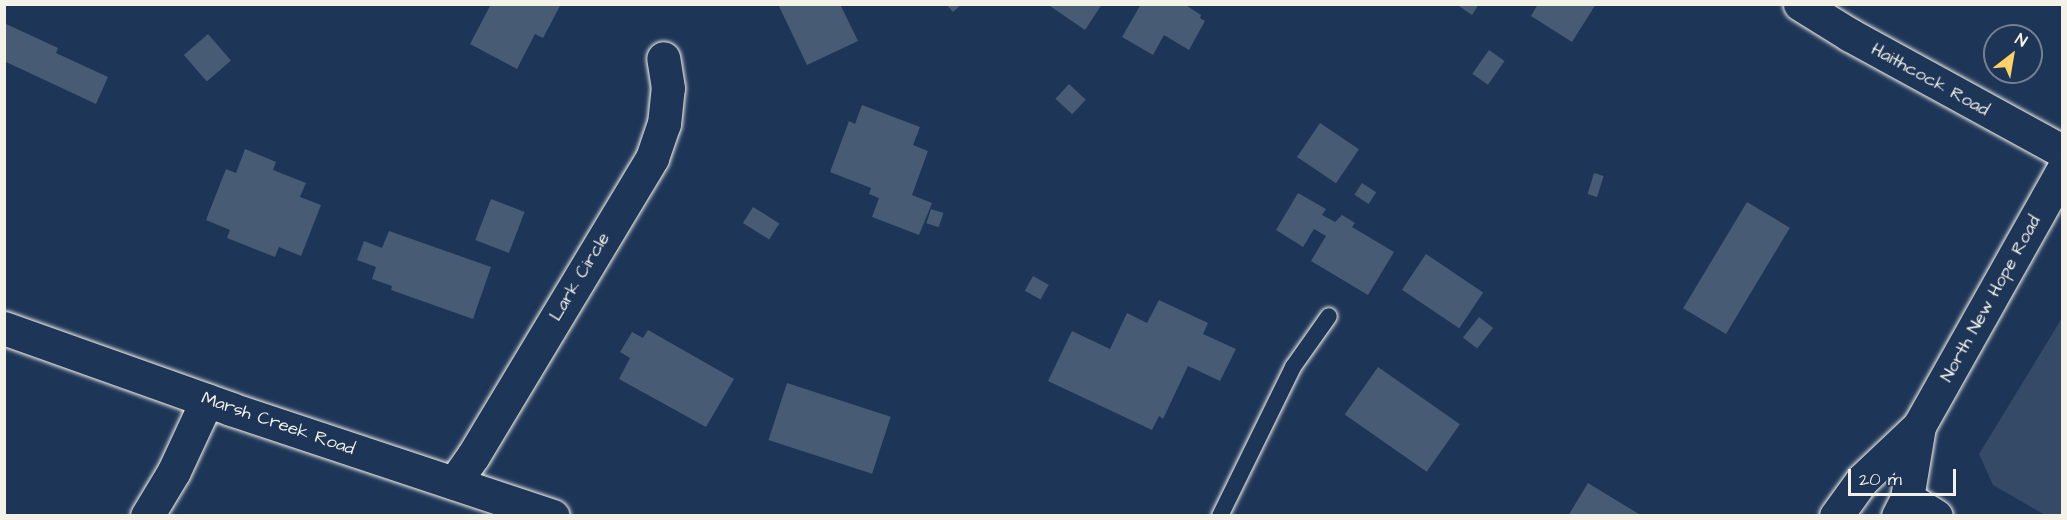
<!DOCTYPE html>
<style>
body{margin:0}
#map{position:relative;width:2067px;height:520px;overflow:hidden;background:#1d3557;font-family:"Architects Daughter",sans-serif}
div>[style]{position:absolute}
[style*='--x']{left:calc(var(--x)*1px);top:calc(var(--y)*1px);width:calc(var(--w)*1px);rotate:calc(var(--a)*1deg)}
.green>*{inset:0;background:#354a67}
.building>*{inset:0;background:#485b74;transform-origin:0 0}
.roads{filter:drop-shadow(0 0 2px #f4f1e8) drop-shadow(0 0 2px #f4f1e8)}
.lane>*{height:16px;margin:-8px;padding:0 8px;transform-origin:8px;border-radius:8px;background:#1d3557}
.street>*{height:33px;margin:-16.5px;padding:0 16.5px;transform-origin:16.5px;border-radius:16.5px;background:#1d3557}
.secondary>*{height:33px;margin:-16.5px;padding:0 16.5px;transform-origin:16.5px;border-radius:16.5px;background:#1d3557}
.primary>*{height:33px;margin:-16.5px;padding:0 16.5px;transform-origin:16.5px;border-radius:16.5px;background:#1d3557}
span{translate:-50% -50%;white-space:nowrap;text-align:center;line-height:1.15;-webkit-text-stroke:6px #1d3557;paint-order:stroke}
.street-label{font-size:18px;color:#f4f1e8}
.frame{position:absolute;inset:0;border:6px solid #f4f1e8;pointer-events:none}
.north{position:absolute;left:1983px;top:24px;width:60px;height:60px;box-sizing:border-box;background:#1d3557;border:2px solid #738091;border-radius:50%;rotate:31deg;font-size:16px;font-weight:700;line-height:24px;text-align:center;color:#f4f1e8}
.north::after{content:'';display:block;margin:auto;width:21px;height:27px;background:#ffd166;clip-path:polygon(50% 0,100% 100%,50% 72%,0 100%)}
.scale{position:absolute;left:1848px;top:469px;width:108px;height:27px;box-sizing:border-box;border:3px solid #f4f1e8;border-top:0;padding-left:8px;font-size:18px;line-height:21px;white-space:nowrap;color:#f4f1e8;-webkit-text-stroke:4px #1d3557;paint-order:stroke}
</style>
<div id="map">
<div class="green">
<i style="clip-path:polygon(2062px 318px,2062px 515px,2045px 515px,1993px 485px,1979px 454px)"></i>
</div>
<div class="building">
<i style="clip-path:polygon(491px 4px,561px 4px,543px 38px,535px 34px,517px 69px,470px 44px)"></i>
<i style="clip-path:polygon(778px 4px,840px 4px,858px 41px,807px 65px)"></i>
<i style="clip-path:polygon(946px 4px,962px 4px,953px 12px)"></i>
<i style="clip-path:polygon(1047px 4px,1102px 4px,1085px 30px)"></i>
<i style="clip-path:polygon(1141px 4px,1184px 4px,1201px 15px,1200px 18px,1205px 21px,1189px 50px,1164px 35px,1153px 55px,1122px 37px)"></i>
<i style="clip-path:polygon(1456px 4px,1479px 4px,1472px 15px)"></i>
<i style="clip-path:polygon(1538px 4px,1596px 4px,1572px 42px,1531px 16px)"></i>
<i style="clip-path:polygon(4px 23px,58px 48px,56px 53px,108px 77px,96px 104px,4px 61px)"></i>
<i style="left:208px;top:34px;width:35px;height:32px;rotate:49deg"></i>
<i style="left:1489px;top:50px;width:19px;height:29px;rotate:35deg"></i>
<i style="left:1069px;top:84px;width:23px;height:20px;rotate:43deg"></i>
<i style="clip-path:polygon(862px 105px,920px 127px,913px 145px,928px 151px,912px 195px,932px 203px,919px 235px,872px 217px,879px 198px,869px 194px,871px 188px,830px 172px,849px 121px,855px 124px)"></i>
<i style="left:1320px;top:123px;width:47px;height:41px;rotate:34deg"></i>
<i style="clip-path:polygon(245px 149px,276px 162px,273px 170px,306px 183px,300px 197px,321px 205px,301px 256px,279px 247px,275px 257px,227px 238px,230px 230px,206px 220px,226px 169px,236px 173px)"></i>
<i style="left:1594px;top:173px;width:10px;height:22px;rotate:17deg"></i>
<i style="left:1362px;top:183px;width:17px;height:14px;rotate:33deg"></i>
<i style="clip-path:polygon(1298px 193px,1326px 209px,1322px 215px,1335px 222px,1342px 215px,1355px 223px,1352px 227px,1394px 252px,1368px 295px,1311px 261px,1326px 236px,1314px 229px,1303px 247px,1276px 230px)"></i>
<i style="left:491px;top:199px;width:36px;height:44px;rotate:21deg"></i>
<i style="left:1747px;top:202px;width:50px;height:124px;rotate:31deg"></i>
<i style="left:753px;top:207px;width:31px;height:19px;rotate:32deg"></i>
<i style="left:931px;top:209px;width:13px;height:15px;rotate:18deg"></i>
<i style="clip-path:polygon(389px 231px,491px 267px,473px 319px,391px 290px,392px 286px,372px 279px,376px 267px,357px 260px,364px 241px,382px 248px)"></i>
<i style="left:1426px;top:254px;width:69px;height:43px;rotate:34deg"></i>
<i style="left:1033px;top:276px;width:18px;height:17px;rotate:29deg"></i>
<i style="clip-path:polygon(1159px 300px,1208px 323px,1203px 334px,1236px 349px,1220px 381px,1188px 366px,1163px 419px,1159px 416px,1152px 430px,1048px 381px,1072px 331px,1110px 349px,1127px 313px,1147px 323px)"></i>
<i style="left:1479px;top:317px;width:18px;height:26px;rotate:38deg"></i>
<i style="clip-path:polygon(648px 330px,734px 379px,706px 427px,619px 379px,630px 358px,620px 352px,632px 332px,643px 338px)"></i>
<i style="left:1378px;top:367px;width:100px;height:58px;rotate:35deg"></i>
<i style="left:787px;top:383px;width:109px;height:60px;rotate:18deg"></i>
<i style="clip-path:polygon(1588px 483px,1642px 516px,1568px 516px)"></i>
</div>
<div class="roads">
<div class="lane">
<i style="--x:1220;--y:516;--w:166;--a:-63.9"></i>
<i style="--x:1293;--y:367;--w:62;--a:-54.8"></i>
</div>
<div class="street">
<i style="--x:1800;--y:4;--w:59;--a:31.8"></i>
<i style="--x:1850;--y:35;--w:242;--a:28.7"></i>
<i style="--x:454;--y:483;--w:33;--a:-55"></i>
<i style="--x:473;--y:456;--w:348;--a:-59"></i>
<i style="--x:652;--y:158;--w:36;--a:-71"></i>
<i style="--x:664;--y:124;--w:36;--a:-84"></i>
<i style="--x:668;--y:88;--w:30;--a:-99"></i>
<i style="--x:1907;--y:498;--w:34;--a:32"></i>
<i style="--x:147;--y:516;--w:52;--a:-59"></i>
<i style="--x:174;--y:471;--w:78;--a:-65.1"></i>
</div>
<div class="secondary">
<i style="--x:4;--y:328;--w:241;--a:19.6"></i>
<i style="--x:231;--y:409;--w:339;--a:18.4"></i>
</div>
<div class="primary">
<i style="--x:1836;--y:516;--w:44;--a:-54.2"></i>
<i style="--x:1862;--y:480;--w:79;--a:-43.5"></i>
<i style="--x:1919;--y:426;--w:292;--a:-60.7"></i>
<i style="--x:1898;--y:516;--w:20;--a:-63"></i>
<i style="--x:1907;--y:498;--w:73;--a:-80.5"></i>
</div>
</div>
<div class="street-label">
<span style="left:1930px;top:80px;rotate:29deg">Haithcock Road</span>
<span style="left:580px;top:277px;rotate:-59deg">Lark Circle</span>
<span style="left:1991px;top:299px;rotate:-61deg">North New Hope Road</span>
<span style="left:278px;top:424px;rotate:19deg">Marsh Creek Road</span>
</div>
<div class="frame"></div>
<div class="north">N</div>
<div class="scale">20 m</div>
</div>
